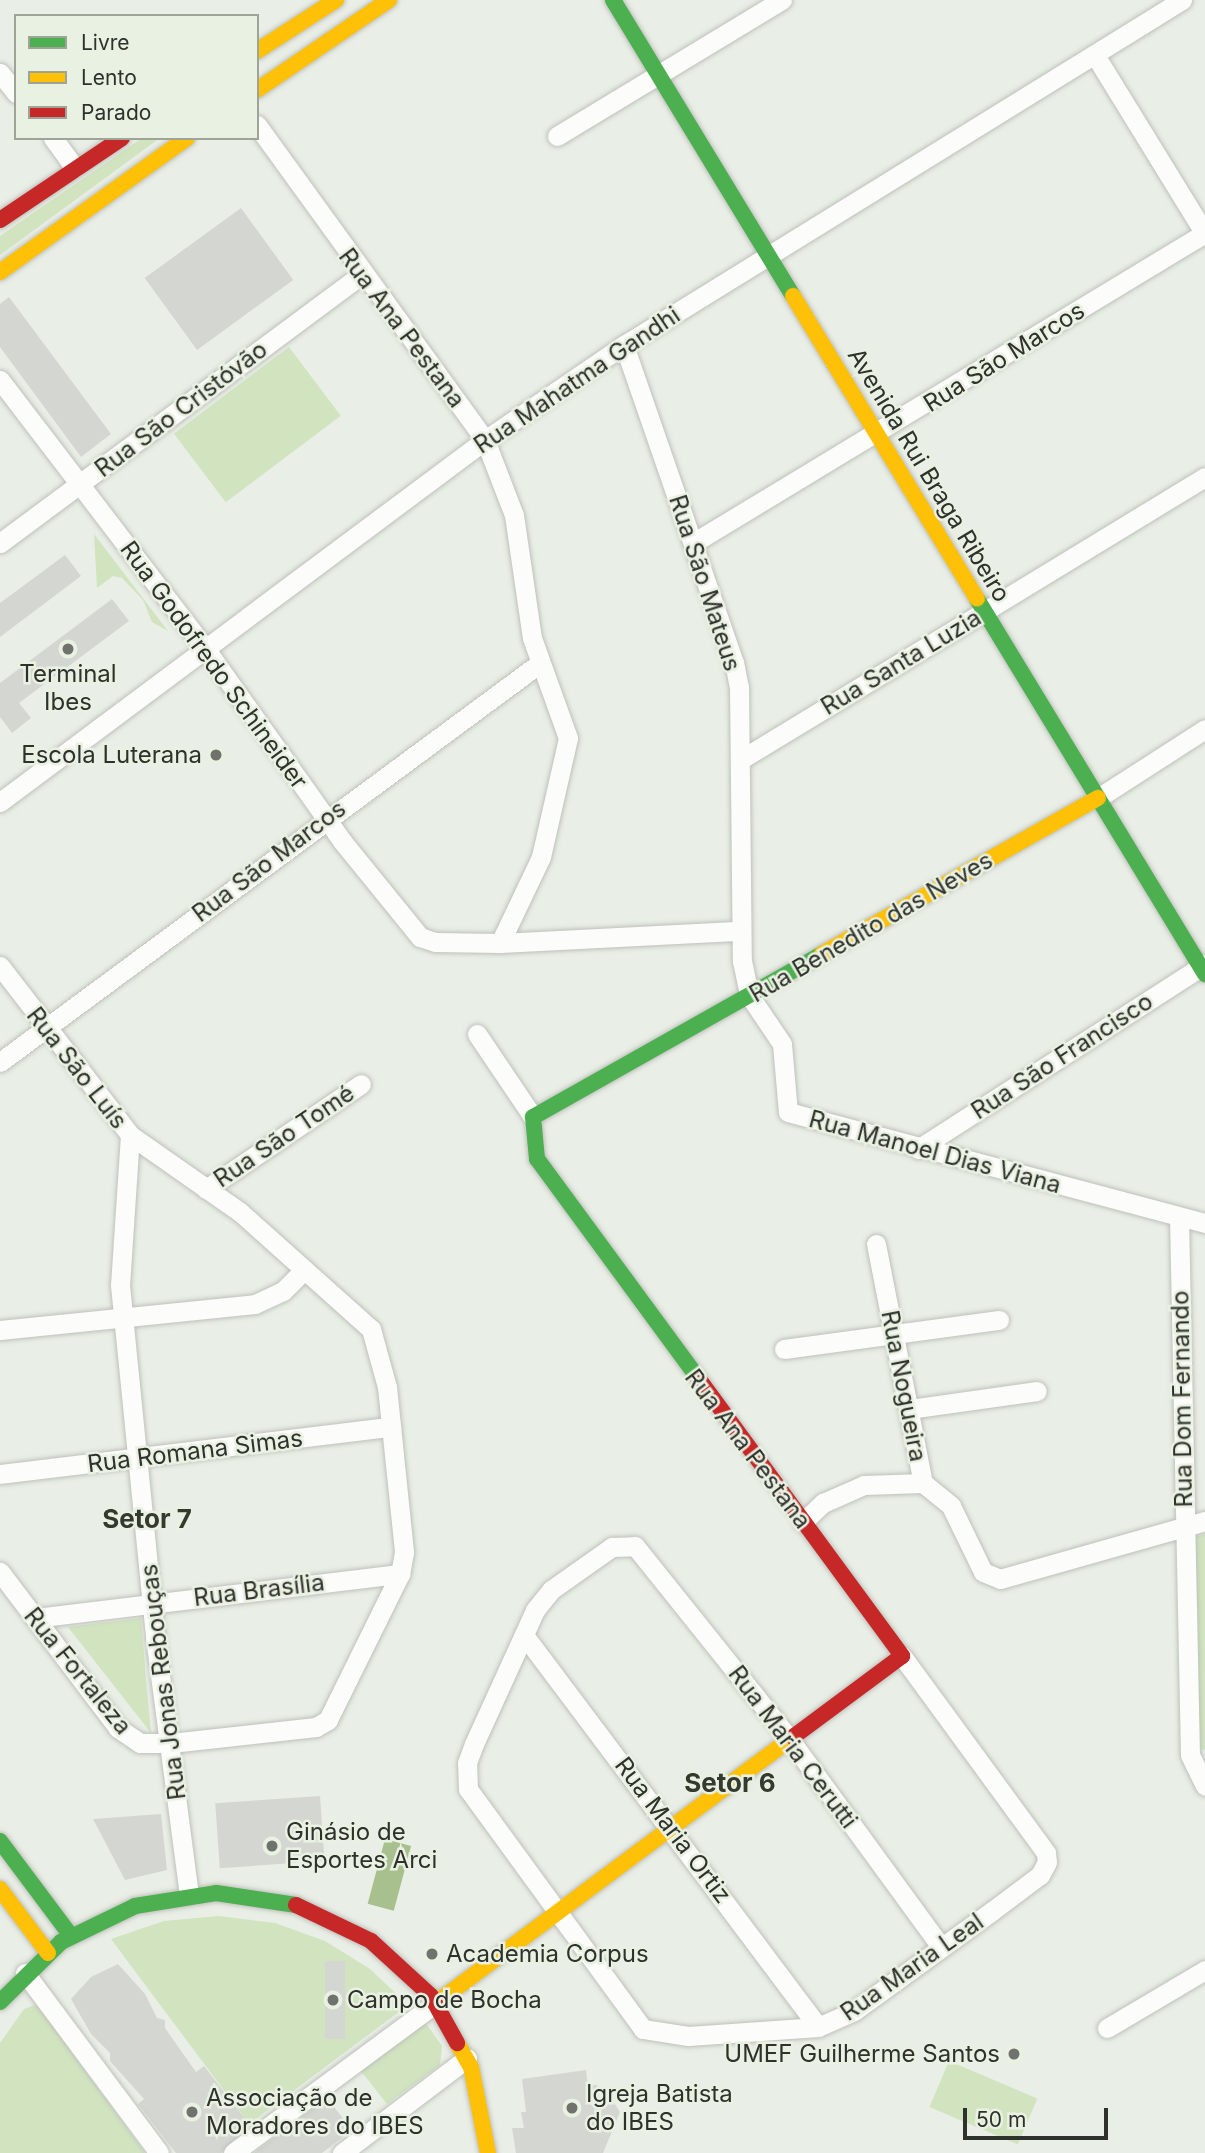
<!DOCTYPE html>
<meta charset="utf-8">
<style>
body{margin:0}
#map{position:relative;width:1205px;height:2153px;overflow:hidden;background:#e9eee6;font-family:Inter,sans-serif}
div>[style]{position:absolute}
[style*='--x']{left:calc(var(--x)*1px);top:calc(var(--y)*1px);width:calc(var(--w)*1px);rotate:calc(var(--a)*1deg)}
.green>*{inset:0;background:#d1e4bf;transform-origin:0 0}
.water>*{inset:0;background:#a8bf8e;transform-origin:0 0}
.building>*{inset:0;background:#d4d7d1;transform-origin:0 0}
.roads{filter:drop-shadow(0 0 2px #bec1bb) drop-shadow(0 0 2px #bec1bb)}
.street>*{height:19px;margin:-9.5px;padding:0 9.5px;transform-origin:9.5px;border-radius:9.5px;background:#fcfcfb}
.fast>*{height:16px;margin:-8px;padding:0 8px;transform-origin:8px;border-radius:8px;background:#4caf50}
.slow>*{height:16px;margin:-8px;padding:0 8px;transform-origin:8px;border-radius:8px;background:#ffc107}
.jam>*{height:16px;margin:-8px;padding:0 8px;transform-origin:8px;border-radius:8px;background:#c62828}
.dots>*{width:19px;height:19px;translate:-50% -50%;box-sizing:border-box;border:4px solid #e9f1e2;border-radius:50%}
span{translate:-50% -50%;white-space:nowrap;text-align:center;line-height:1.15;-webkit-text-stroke:5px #e9f1e2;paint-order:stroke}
.street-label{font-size:24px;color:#2f312c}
.poi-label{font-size:24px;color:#2f312c}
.right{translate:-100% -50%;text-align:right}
.left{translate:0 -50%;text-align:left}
.neighbourhood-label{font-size:26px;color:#343a2e;font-weight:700}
.legend{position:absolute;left:14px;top:14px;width:245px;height:126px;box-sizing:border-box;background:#e9f1e2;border:2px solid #9fa499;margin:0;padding:9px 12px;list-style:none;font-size:21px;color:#2f312c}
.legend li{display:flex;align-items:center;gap:14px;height:35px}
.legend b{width:35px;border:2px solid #9fa499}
.scale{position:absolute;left:963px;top:2108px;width:145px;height:32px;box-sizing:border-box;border:4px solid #2f312c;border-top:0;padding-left:9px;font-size:21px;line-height:24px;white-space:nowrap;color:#2f312c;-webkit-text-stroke:5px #e9f1e2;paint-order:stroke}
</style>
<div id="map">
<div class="green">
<i style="clip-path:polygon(142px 138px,160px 138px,0 255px,0 236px)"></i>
<i style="left:289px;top:347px;width:86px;height:144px;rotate:53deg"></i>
<i style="clip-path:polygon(94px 534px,168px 631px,152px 622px,143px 600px,122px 578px,113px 576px,97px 588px)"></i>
<i style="clip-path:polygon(1205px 1534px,1205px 1750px,1194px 1748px,1191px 1538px)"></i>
<i style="clip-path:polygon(141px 1618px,147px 1691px,151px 1733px,68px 1627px)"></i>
<i style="clip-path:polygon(219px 1916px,275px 1923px,325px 1941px,370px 1969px,408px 2005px,249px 2124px,111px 1939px,164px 1921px)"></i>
<i style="clip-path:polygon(35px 2005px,39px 2007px,145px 2153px,0 2153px,0 2043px,24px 2009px)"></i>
<i style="clip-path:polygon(425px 2022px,442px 2046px,440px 2065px,387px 2104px,361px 2071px)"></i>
<i style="left:949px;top:2061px;width:96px;height:50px;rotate:23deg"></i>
</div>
<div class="water">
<i style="left:385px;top:1839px;width:27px;height:67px;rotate:15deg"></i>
</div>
<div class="building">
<i style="left:241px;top:208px;width:89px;height:119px;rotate:54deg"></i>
<i style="clip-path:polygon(9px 297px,111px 434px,81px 457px,0 347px,0 304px)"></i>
<i style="clip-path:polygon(65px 555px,81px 576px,0 637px,0 603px)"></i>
<i style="clip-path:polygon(112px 599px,129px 621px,19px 703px,31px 718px,12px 733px,0 717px,0 683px)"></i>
<i style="left:320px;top:1796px;width:65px;height:105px;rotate:86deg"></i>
<i style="clip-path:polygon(161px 1814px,167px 1870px,125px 1880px,93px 1819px)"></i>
<i style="left:325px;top:1961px;width:20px;height:78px"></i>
<i style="clip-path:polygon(118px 1964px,145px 1994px,157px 2018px,165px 2020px,165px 2028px,196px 2072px,204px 2066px,250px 2125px,221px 2153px,176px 2153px,138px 2104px,144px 2099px,110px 2061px,110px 2053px,91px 2034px,71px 1999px,91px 1977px)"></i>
<i style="clip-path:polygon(586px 2070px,588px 2086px,597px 2085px,600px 2101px,614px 2103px,620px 2112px,603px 2153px,516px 2153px,512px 2128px,524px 2128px,521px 2112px,526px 2112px,522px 2079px)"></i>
<i style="clip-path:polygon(327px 2098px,352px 2130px,322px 2153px,254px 2153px)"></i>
</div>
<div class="roads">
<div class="street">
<i style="--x:1095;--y:55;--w:210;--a:58.4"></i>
<i style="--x:0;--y:73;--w:26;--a:51"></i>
<i style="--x:257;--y:125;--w:389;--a:54.1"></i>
<i style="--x:485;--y:440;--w:80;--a:68.9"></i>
<i style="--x:514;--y:515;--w:124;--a:81.7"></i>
<i style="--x:532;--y:638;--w:106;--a:70.2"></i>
<i style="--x:568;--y:738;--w:122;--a:102.8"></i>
<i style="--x:541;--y:857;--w:95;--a:115.5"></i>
<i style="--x:557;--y:136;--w:263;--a:-31.2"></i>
<i style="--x:53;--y:138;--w:37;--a:54"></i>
<i style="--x:624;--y:345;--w:336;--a:70.9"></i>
<i style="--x:734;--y:662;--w:25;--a:79"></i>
<i style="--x:739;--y:687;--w:274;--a:89.4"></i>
<i style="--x:742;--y:961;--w:35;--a:78"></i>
<i style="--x:749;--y:995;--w:59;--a:56"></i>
<i style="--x:782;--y:1044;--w:68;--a:85"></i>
<i style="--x:788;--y:1112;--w:432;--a:14.9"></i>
<i style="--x:0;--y:380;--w:337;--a:52.6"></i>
<i style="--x:205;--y:648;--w:237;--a:54.6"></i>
<i style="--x:342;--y:841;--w:124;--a:50.9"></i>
<i style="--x:420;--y:937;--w:16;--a:18"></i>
<i style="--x:435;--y:942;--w:65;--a:0.9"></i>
<i style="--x:500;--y:943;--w:241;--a:-2.9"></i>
<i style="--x:0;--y:543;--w:450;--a:-36.6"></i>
<i style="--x:693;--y:543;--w:599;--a:-31.19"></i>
<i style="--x:740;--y:760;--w:544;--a:-31.32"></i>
<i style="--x:1098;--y:798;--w:127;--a:-32.8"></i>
<i style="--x:0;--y:802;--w:605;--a:-36.74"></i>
<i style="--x:485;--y:440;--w:168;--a:-34.4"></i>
<i style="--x:624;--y:345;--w:656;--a:-31.73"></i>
<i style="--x:0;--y:966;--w:213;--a:52.4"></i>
<i style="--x:130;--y:1135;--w:134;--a:35"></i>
<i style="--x:240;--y:1212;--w:176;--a:41.8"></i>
<i style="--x:371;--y:1329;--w:60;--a:74.6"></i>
<i style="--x:387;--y:1387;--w:166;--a:84.1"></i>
<i style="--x:404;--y:1552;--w:22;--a:100"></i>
<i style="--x:400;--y:1574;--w:163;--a:116.3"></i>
<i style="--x:328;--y:1720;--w:14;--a:150"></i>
<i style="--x:316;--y:1727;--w:146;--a:173.7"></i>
<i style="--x:171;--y:1743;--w:31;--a:180"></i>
<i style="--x:140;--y:1743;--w:27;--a:-146"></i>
<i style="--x:118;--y:1728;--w:196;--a:-127.1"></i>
<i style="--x:477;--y:1034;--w:100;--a:56"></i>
<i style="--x:0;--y:1062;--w:671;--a:-36.46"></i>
<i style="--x:130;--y:1135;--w:150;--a:93.8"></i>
<i style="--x:120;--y:1285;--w:354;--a:84.3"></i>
<i style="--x:155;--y:1637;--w:260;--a:82.5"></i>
<i style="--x:918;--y:1149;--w:341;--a:-32.8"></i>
<i style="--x:206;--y:1189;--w:187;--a:-34.1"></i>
<i style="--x:1179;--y:1217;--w:538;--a:88.83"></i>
<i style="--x:1190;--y:1755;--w:34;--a:64"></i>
<i style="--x:876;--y:1244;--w:244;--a:78.9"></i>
<i style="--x:923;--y:1483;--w:36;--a:39"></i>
<i style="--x:951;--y:1506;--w:73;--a:64.1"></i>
<i style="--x:983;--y:1572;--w:18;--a:22"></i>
<i style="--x:1000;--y:1579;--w:213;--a:-15.8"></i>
<i style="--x:0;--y:1330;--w:256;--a:-5.8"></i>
<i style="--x:255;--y:1304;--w:31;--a:-25"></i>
<i style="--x:283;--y:1291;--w:30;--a:-45"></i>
<i style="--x:784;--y:1349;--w:217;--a:-7.7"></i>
<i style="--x:909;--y:1409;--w:129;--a:-8"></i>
<i style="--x:0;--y:1474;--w:394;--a:-6.9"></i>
<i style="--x:803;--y:1522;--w:28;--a:-44"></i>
<i style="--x:823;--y:1503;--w:45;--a:-23.7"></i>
<i style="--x:864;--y:1485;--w:59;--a:-1.9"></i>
<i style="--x:35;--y:1618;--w:368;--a:-6.9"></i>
<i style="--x:524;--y:1635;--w:490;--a:53.1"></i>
<i style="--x:902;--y:1656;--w:244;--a:53.8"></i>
<i style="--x:1046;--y:1853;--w:9;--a:84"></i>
<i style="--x:1047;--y:1862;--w:15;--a:118"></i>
<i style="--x:1040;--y:1875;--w:60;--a:143.1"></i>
<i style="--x:992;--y:1911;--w:170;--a:144.1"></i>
<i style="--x:854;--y:2011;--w:39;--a:156"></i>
<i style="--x:818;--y:2027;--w:130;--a:176"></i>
<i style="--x:688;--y:2036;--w:46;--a:-171.2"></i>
<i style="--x:643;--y:2029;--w:297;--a:-126.1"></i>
<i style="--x:468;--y:1789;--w:26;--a:-92"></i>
<i style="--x:467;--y:1763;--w:20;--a:-70"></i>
<i style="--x:474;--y:1744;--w:147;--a:-65.5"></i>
<i style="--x:535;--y:1610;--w:26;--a:-51"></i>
<i style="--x:551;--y:1590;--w:75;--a:-35.2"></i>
<i style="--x:612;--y:1547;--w:23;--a:-2"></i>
<i style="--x:635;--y:1546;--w:245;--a:51.3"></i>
<i style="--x:788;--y:1737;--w:260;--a:53.9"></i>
<i style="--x:25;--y:1973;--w:224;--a:53.3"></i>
<i style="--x:1107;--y:2028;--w:114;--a:-30.6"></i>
<i style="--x:233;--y:2153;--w:252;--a:-36.5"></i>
<i style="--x:342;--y:2153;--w:157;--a:-37.2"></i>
</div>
<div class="fast">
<i style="--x:613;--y:0;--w:346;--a:58.7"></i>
<i style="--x:977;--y:599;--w:439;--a:58.7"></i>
<i style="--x:698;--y:1378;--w:272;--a:-126.3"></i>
<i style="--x:537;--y:1159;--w:42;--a:-95.4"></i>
<i style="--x:533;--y:1117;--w:332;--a:-29.4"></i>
<i style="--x:0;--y:1841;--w:119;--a:53.2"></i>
<i style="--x:0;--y:2002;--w:86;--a:-44.5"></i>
<i style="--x:61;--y:1942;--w:82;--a:-25.9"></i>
<i style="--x:135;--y:1906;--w:82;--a:-9.1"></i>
<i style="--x:216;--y:1893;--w:81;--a:8.5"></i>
</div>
<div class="slow">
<i style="--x:257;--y:51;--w:94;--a:-32.8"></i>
<i style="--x:257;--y:90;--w:160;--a:-34.3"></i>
<i style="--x:0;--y:272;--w:230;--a:-35.6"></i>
<i style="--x:793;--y:296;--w:354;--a:58.7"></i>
<i style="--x:822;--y:954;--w:317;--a:-29.5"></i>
<i style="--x:0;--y:1889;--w:80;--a:53.1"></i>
<i style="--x:436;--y:2003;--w:445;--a:-36.7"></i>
<i style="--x:457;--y:2043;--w:28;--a:60"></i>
<i style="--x:471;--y:2067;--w:88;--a:78.8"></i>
</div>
<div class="jam">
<i style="--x:0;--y:220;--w:147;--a:-33.9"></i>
<i style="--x:698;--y:1378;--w:345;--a:53.7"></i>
<i style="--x:902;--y:1656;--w:136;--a:143.4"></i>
<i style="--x:296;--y:1905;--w:83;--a:25.6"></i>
<i style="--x:371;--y:1941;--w:81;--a:42.5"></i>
<i style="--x:431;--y:1996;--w:54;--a:61"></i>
</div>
</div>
<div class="dots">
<i style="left:68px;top:649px;background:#70736d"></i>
<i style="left:216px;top:755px;background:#70736d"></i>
<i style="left:272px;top:1846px;background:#70736d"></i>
<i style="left:432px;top:1954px;background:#70736d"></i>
<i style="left:333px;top:2000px;background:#70736d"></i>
<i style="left:1014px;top:2054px;background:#70736d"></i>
<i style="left:572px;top:2108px;background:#70736d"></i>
<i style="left:192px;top:2112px;background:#70736d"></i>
</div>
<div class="street-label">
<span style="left:402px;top:328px;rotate:53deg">Rua Ana Pestana</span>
<span style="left:1004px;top:357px;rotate:-32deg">Rua São Marcos</span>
<span style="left:577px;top:380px;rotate:-34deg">Rua Mahatma Gandhi</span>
<span style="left:181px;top:409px;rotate:-37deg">Rua São Cristóvão</span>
<span style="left:929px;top:475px;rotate:59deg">Avenida Rui Braga Ribeiro</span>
<span style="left:705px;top:583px;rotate:72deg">Rua São Mateus</span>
<span style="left:901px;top:662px;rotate:-31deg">Rua Santa Luzia</span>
<span style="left:214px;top:665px;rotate:54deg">Rua Godofredo Schineider</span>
<span style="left:269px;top:861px;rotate:-37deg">Rua São Marcos</span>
<span style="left:871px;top:927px;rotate:-30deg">Rua Benedito das Neves</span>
<span style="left:1062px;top:1056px;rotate:-33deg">Rua São Francisco</span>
<span style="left:77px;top:1068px;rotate:52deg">Rua São Luís</span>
<span style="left:284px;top:1136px;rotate:-34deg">Rua São Tomé</span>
<span style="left:935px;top:1152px;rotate:15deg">Rua Manoel Dias Viana</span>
<span style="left:904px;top:1386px;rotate:79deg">Rua Nogueira</span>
<span style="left:1182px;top:1399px;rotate:-91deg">Rua Dom Fernando</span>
<span style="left:748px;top:1449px;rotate:53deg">Rua Ana Pestana</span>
<span style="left:195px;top:1451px;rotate:-7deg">Rua Romana Simas</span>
<span style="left:259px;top:1590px;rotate:-7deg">Rua Brasília</span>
<span style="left:78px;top:1671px;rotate:51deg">Rua Fortaleza</span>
<span style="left:163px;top:1682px;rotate:-97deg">Rua Jonas Rebouças</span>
<span style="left:793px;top:1747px;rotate:53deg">Rua Maria Cerutti</span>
<span style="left:673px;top:1830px;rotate:53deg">Rua Maria Ortiz</span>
<span style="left:912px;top:1967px;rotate:-35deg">Rua Maria Leal</span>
</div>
<div class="poi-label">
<span style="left:68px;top:688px">Terminal<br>Ibes</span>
<span class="right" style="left:202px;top:755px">Escola Luterana</span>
<span class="left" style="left:286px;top:1846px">Ginásio de<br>Esportes Arci</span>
<span class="left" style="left:446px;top:1954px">Academia Corpus</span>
<span class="left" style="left:347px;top:2000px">Campo de Bocha</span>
<span class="right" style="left:1000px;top:2054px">UMEF Guilherme Santos</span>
<span class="left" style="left:586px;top:2108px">Igreja Batista<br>do IBES</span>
<span class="left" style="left:206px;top:2112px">Associação de<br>Moradores do IBES</span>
</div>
<div class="neighbourhood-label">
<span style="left:147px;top:1519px">Setor 7</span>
<span style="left:730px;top:1783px">Setor 6</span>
</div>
<ul class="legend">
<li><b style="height:9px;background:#4caf50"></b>Livre</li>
<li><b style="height:9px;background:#ffc107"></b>Lento</li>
<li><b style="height:9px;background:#c62828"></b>Parado</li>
</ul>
<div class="scale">50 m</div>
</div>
